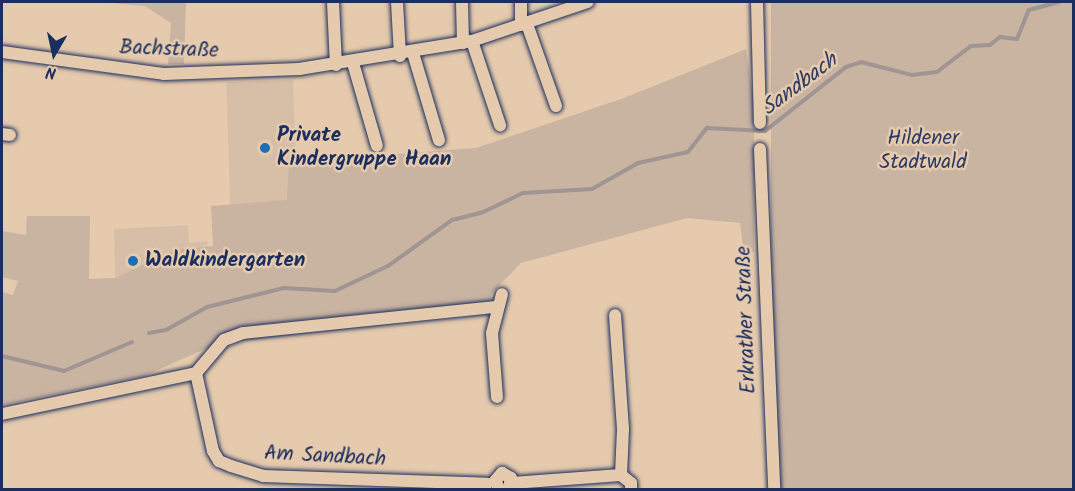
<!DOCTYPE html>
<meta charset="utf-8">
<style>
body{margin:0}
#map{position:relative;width:1075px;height:491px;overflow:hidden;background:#e6caad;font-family:Kalam,sans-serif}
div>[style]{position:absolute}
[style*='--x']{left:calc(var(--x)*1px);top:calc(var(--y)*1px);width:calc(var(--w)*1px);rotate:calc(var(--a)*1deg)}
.built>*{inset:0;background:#d7bfa7;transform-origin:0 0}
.green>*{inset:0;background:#c9b3a1;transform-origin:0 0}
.stream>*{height:4px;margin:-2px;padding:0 2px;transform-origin:2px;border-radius:2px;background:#a09592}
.roads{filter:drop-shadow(0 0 2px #1b2f5e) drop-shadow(0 0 2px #1b2f5e)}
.minor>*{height:12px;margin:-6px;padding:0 6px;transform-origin:6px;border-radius:6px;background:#e6caad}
.dots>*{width:16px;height:16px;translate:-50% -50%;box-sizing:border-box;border:3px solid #e6caad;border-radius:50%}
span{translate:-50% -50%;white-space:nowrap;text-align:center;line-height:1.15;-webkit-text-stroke:5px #e6caad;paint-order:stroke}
.street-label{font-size:21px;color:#1b2f5e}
.poi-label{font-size:21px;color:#1b2f5e;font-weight:700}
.left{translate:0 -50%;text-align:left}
.park-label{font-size:21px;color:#2c3c65}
.water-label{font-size:22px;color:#2f3e66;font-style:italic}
.frame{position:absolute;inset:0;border:3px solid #1b2f5e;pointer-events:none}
.north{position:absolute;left:24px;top:24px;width:60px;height:60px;-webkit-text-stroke:4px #e6caad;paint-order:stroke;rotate:189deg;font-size:16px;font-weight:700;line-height:24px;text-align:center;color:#1b2f5e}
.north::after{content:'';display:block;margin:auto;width:21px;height:27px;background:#1b2f5e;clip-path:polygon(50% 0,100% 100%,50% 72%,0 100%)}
</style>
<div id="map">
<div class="built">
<i style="left:293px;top:80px;width:134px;height:67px;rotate:88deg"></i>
<i style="clip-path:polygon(188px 225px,189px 243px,208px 241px,207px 246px,176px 249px,115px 278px,114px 229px)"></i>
</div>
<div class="green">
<i style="clip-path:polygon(98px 2px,186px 2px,184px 64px,168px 64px,171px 23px,145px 6px)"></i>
<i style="left:771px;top:2px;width:302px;height:487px"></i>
<i style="clip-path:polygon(746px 49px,754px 104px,754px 252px,744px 253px,740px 223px,687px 218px,521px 263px,491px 294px,487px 313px,216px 344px,144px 376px,2px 405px,2px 292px,13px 295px,18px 281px,2px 277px,2px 231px,26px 235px,27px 216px,90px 216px,89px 279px,115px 278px,176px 249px,213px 246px,211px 206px,287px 200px,289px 162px,476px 148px,624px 98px)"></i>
</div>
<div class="stream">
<i style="--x:149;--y:333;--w:17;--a:-10"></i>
<i style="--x:166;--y:330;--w:47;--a:-29.3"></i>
<i style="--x:207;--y:307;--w:79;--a:-13.9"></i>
<i style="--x:284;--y:288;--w:51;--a:3.4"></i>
<i style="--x:335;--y:291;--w:59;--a:-25.3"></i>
<i style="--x:388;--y:266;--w:79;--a:-35.7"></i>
<i style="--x:452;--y:220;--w:30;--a:-14"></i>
<i style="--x:481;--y:213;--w:47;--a:-25.5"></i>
<i style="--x:523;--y:193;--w:69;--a:-3.3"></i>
<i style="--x:592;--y:189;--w:53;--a:-29.5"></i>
<i style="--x:638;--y:163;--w:51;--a:-12.4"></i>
<i style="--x:688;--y:152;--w:31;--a:-52"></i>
<i style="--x:707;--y:128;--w:58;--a:3"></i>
<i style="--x:765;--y:131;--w:103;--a:-38.3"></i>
<i style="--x:846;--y:67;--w:16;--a:-18"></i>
<i style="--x:861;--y:62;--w:53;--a:14.3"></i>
<i style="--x:912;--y:75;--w:25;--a:-7"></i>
<i style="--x:937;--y:72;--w:43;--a:-37.4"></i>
<i style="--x:971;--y:46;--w:19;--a:-3"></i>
<i style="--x:990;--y:45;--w:13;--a:-39"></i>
<i style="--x:1000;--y:37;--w:17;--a:7"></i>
<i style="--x:1017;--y:39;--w:31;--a:-68"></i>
<i style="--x:1029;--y:10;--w:31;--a:-15"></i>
<i style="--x:2;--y:356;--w:64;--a:13.6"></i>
<i style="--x:64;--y:371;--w:74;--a:-23.1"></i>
</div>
<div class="roads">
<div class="minor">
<i style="--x:333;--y:2;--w:63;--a:87.3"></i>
<i style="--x:397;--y:2;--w:54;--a:86.8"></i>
<i style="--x:462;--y:2;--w:41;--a:88.6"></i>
<i style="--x:521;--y:2;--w:23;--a:90"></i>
<i style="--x:757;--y:2;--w:121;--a:88.6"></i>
<i style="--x:527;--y:24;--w:87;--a:70.5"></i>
<i style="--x:472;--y:41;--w:89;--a:71.6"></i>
<i style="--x:2;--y:52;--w:163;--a:7.7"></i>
<i style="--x:164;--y:74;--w:135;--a:-2.1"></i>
<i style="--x:299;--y:69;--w:175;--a:-9.2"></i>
<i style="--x:472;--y:41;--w:122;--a:-18.6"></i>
<i style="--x:413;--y:53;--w:91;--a:73.4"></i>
<i style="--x:353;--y:63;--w:86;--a:73.9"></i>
<i style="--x:2;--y:134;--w:8;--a:7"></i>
<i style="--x:760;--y:149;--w:341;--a:87.6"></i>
<i style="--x:196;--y:373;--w:80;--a:77.7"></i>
<i style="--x:213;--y:451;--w:12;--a:59"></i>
<i style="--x:219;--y:461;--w:13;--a:23"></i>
<i style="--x:231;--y:466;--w:34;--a:17"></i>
<i style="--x:263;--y:476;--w:224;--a:2"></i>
<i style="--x:497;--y:397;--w:64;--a:-94.5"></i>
<i style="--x:492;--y:333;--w:40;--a:-75.6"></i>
<i style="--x:2;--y:414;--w:198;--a:-11.9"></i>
<i style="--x:196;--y:373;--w:43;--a:-49.7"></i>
<i style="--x:224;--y:340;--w:20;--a:-20"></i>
<i style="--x:243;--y:333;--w:253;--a:-5.9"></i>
<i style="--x:621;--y:475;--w:13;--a:39"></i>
<i style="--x:631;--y:483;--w:7;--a:90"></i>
<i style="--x:512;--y:483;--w:109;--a:-4.2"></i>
<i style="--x:621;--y:475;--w:46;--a:-87.5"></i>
<i style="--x:623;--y:429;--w:114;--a:-94"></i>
<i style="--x:500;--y:490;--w:10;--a:-119"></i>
<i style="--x:495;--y:481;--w:11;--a:-49"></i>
<i style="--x:502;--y:473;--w:10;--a:29"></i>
<i style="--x:511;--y:478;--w:10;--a:101"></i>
</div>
</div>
<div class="dots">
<i style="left:265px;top:148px;background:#1f6fb2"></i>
<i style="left:133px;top:261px;background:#1f6fb2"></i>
</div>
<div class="street-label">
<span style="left:169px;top:50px;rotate:2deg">Bachstraße</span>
<span style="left:747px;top:320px;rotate:-92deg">Erkrather Straße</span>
<span style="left:325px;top:457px;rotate:3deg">Am Sandbach</span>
</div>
<div class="poi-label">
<span class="left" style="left:277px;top:148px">Private<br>Kindergruppe Haan</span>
<span class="left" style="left:145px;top:261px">Waldkindergarten</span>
</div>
<div class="park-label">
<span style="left:923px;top:151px">Hildener<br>Stadtwald</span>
</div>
<div class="water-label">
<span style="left:800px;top:85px;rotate:-37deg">Sandbach</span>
</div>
<div class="frame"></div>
<div class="north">N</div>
</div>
